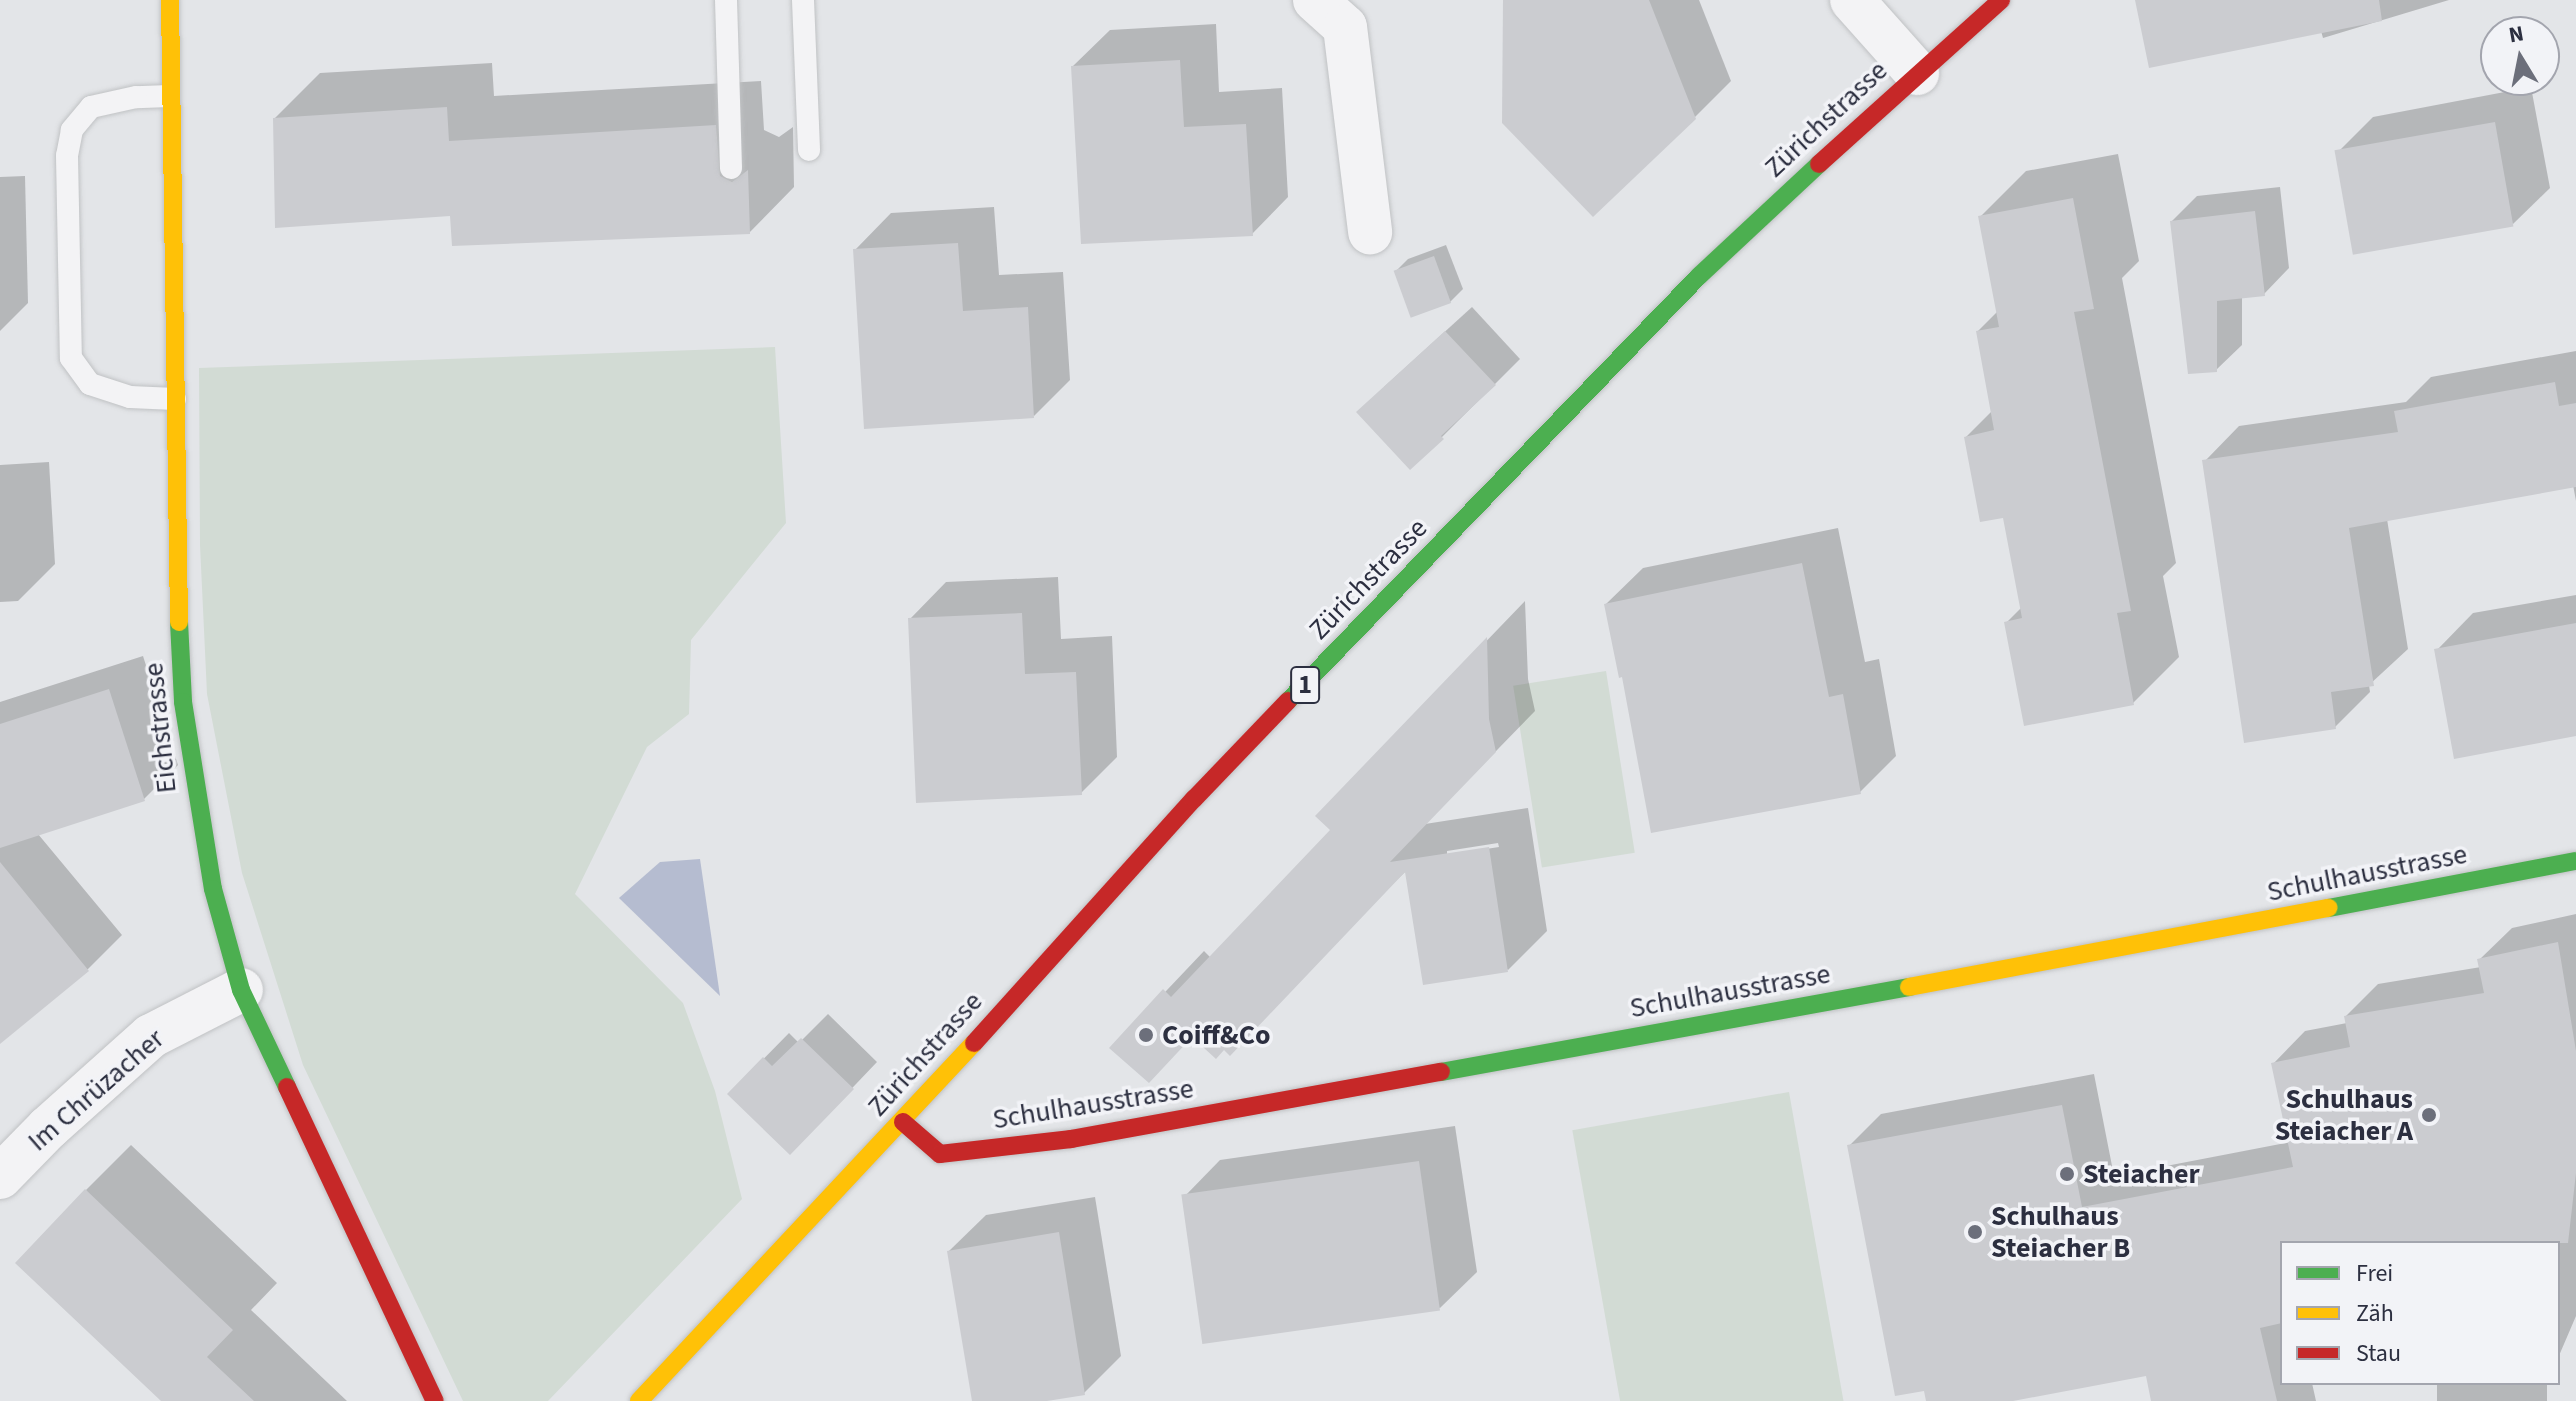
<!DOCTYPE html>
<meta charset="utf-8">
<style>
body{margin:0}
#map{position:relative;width:2576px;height:1401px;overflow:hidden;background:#e3e5e8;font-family:"Source Sans 3",sans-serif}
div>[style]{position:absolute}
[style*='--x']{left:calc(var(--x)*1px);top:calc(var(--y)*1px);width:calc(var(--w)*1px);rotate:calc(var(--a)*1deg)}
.green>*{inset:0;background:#d2dbd4;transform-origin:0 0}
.water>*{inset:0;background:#b5bcd0}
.shadow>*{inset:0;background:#0003;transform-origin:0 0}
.building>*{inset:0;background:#cbccd0;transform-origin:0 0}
.roads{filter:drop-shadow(0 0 2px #c0c2c4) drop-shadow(0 0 2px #c0c2c4)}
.lane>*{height:22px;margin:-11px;padding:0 11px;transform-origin:11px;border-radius:11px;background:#f3f3f5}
.street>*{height:44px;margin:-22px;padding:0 22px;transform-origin:22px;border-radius:22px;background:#f3f3f5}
.fast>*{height:18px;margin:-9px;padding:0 9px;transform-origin:9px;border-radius:9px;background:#4caf50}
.slow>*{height:18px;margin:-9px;padding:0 9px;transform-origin:9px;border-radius:9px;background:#ffc107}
.jam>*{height:18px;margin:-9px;padding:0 9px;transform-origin:9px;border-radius:9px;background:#c62828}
.dots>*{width:22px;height:22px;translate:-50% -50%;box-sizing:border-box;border:4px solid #f2f3f7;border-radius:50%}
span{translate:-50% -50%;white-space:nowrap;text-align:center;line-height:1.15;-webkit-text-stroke:7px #f2f3f7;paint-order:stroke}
.shield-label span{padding:2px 6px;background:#f2f3f7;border:2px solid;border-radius:6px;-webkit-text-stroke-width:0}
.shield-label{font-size:26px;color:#2c2f40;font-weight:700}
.street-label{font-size:28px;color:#2c2f40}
.poi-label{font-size:28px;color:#2c2f40;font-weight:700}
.left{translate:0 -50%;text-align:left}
.right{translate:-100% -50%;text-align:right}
.legend{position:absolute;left:2280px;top:1241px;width:280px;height:144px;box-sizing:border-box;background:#f2f3f7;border:2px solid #a3a5ae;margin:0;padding:10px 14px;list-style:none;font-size:24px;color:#2c2f40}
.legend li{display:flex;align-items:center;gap:16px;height:40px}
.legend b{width:40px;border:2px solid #a3a5ae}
.north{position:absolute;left:2480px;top:16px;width:80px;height:80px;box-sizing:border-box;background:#f2f3f7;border:2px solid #a3a5ae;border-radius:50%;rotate:350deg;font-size:22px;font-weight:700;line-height:32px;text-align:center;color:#2c2f40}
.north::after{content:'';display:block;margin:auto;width:28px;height:36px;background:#6c6f7b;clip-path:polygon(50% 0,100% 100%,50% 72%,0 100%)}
</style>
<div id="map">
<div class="green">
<i style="clip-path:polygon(775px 347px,786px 523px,691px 640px,689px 714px,647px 747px,575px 894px,683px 1003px,715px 1091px,742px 1199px,548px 1401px,463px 1401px,303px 1065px,242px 873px,207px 694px,200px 545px,199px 368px)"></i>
<i style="left:1606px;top:671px;width:184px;height:94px;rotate:81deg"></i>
<i style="left:1789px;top:1092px;width:314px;height:220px;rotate:80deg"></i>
</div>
<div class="water">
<i style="clip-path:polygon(700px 859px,720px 996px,619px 898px,660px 862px)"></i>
</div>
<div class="shadow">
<i style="clip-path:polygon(1505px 0,1699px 0,1731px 81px,1694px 118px)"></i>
<i style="clip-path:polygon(2137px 0,2449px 0,2323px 38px,2321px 31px)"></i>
<i style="clip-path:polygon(1216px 24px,1219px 92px,1282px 88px,1288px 197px,1252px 234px,1073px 66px,1110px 30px)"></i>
<i style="clip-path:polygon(492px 63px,494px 96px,761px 81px,764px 130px,779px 137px,793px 127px,794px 187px,749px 233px,452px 214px,275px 118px,320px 73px)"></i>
<i style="clip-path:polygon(2531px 87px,2550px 188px,2513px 224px,2337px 153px,2373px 117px)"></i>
<i style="clip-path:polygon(2118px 154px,2139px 261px,2122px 278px,2176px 563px,2163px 576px,2179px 657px,2133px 703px,2006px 623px,2022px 607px,2005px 516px,1966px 437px,1993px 410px,1978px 331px,1998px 311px,1980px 217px,2026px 171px)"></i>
<i style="clip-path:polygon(25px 176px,28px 303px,0 331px,0 177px)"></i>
<i style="clip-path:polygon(2280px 187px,2289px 268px,2264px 294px,2242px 296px,2242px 345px,2216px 370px,2172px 221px,2197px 196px)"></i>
<i style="clip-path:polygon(994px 207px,999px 275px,1063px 272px,1070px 380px,1034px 416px,855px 250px,891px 213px)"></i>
<i style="clip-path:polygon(1446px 245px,1463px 289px,1450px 302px,1396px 271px,1408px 259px)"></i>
<i style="clip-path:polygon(1472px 307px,1520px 359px,1411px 468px,1384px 387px)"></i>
<i style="clip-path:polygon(2576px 351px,2576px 501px,2573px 485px,2387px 519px,2408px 649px,2369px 685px,2370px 692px,2335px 727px,2205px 461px,2239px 426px,2406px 402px,2431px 377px)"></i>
<i style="clip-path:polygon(49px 462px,55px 564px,18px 601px,0 602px,0 465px)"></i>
<i style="clip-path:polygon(1838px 528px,1865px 662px,1879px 659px,1896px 756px,1860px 792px,1624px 675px,1606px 604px,1643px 568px)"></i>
<i style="clip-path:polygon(1058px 577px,1061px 639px,1112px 636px,1117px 757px,1081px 793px,910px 619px,946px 582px)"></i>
<i style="clip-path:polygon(2576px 595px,2576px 734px,2437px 650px,2473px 613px)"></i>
<i style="clip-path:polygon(evenodd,1525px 601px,1528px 679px,1535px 711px,1425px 824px,1528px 808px,1547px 931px,1508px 970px,1407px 870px,1224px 1048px,1193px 1036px,1149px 1080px,1112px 1048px,1204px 951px,1211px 958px,1333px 830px,1318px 816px,1525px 601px,1498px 843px,1499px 847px,1447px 855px,1447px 851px,1498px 843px)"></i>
<i style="clip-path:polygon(143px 656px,178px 765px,144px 799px,38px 834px,122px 935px,88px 969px,17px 1028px,0 1007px,0 702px)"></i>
<i style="clip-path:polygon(2576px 914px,2576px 1316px,2558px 1358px,2558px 1243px,2282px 1243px,2282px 1383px,2312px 1383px,2316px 1401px,2153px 1401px,2148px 1374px,2003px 1401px,1928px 1401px,1849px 1146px,1881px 1114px,2094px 1074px,2114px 1176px,2290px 1142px,2273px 1064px,2305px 1031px,2347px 1023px,2346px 1016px,2378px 984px,2481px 967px,2479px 960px,2512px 928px)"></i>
<i style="clip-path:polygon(828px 1014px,877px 1062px,815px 1127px,729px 1094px,789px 1033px,799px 1043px)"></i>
<i style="clip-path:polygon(1455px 1126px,1477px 1272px,1440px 1308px,1184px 1197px,1220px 1160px)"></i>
<i style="clip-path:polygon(131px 1145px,277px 1283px,251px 1310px,347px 1401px,164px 1401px,86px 1190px)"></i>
<i style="clip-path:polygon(1095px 1197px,1121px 1356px,1084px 1393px,1035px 1401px,974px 1401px,949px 1251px,986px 1215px)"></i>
<i style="left:2437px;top:1383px;width:110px;height:19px"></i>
</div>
<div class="building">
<i style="clip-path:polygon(1503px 0,1649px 0,1696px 119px,1593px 217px,1502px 123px)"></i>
<i style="clip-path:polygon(2135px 0,2379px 0,2382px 21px,2149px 68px)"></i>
<i style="clip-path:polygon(1180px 60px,1184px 127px,1246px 124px,1253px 236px,1081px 244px,1071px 66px)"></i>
<i style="clip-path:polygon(447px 107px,449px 141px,716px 125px,720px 176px,732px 182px,748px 170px,750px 234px,452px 246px,450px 216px,275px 228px,273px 118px)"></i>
<i style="left:2495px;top:122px;width:106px;height:163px;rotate:80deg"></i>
<i style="clip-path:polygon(2073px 198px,2094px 309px,2074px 312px,2131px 611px,2117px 613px,2134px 705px,2024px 726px,2004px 622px,2022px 618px,2003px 518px,1980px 522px,1964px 437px,1994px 430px,1976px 331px,1999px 327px,1978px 216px)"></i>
<i style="clip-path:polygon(2255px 211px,2265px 296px,2217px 301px,2217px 372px,2188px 374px,2170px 221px)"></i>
<i style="clip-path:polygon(958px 243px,963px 311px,1028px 307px,1034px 418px,864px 429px,853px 249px)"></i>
<i style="left:1434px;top:256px;width:50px;height:43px;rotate:70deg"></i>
<i style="clip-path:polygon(1445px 331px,1496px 385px,1441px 436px,1444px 439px,1410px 470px,1356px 412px)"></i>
<i style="clip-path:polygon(2555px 382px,2559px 406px,2576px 403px,2576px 487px,2349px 528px,2374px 686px,2331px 692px,2336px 729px,2244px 743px,2202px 460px,2398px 432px,2394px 411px)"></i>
<i style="clip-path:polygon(1802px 563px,1829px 697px,1843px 694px,1861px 794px,1651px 833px,1622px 677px,1619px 678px,1604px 604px)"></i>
<i style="clip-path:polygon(1022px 613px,1025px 674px,1076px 672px,1082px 795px,916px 803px,908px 618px)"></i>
<i style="clip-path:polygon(2576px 623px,2576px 736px,2454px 759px,2434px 649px)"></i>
<i style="clip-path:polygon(1487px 637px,1489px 719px,1496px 752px,1390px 862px,1489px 847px,1508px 972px,1423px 985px,1405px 872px,1230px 1056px,1224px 1050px,1216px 1059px,1192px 1037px,1149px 1083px,1109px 1048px,1163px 989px,1171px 997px,1330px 830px,1315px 816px)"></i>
<i style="clip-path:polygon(109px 689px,145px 801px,0 848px,0 724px)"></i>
<i style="clip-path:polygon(0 862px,89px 971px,0 1044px)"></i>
<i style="clip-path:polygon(2558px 942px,2576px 1051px,2576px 1173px,2568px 1243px,2282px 1243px,2282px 1323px,2260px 1328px,2277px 1401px,2151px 1401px,2146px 1376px,2013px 1401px,1926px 1401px,1924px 1391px,1895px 1396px,1847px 1145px,2062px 1105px,2082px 1207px,2293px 1167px,2271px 1063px,2350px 1047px,2344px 1016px,2484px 993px,2477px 959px)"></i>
<i style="clip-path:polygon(801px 1038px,854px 1089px,790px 1155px,727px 1094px,763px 1057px,772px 1066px)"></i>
<i style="left:1419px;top:1161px;width:151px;height:240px;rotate:82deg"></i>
<i style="clip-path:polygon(85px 1189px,233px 1330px,207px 1357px,254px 1401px,161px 1401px,15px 1263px)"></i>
<i style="clip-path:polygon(1059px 1232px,1085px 1395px,1047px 1401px,972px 1401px,947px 1251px)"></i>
</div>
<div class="roads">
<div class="lane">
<i style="--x:726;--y:0;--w:168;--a:88.3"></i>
<i style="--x:803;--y:0;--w:150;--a:87.7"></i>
<i style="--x:169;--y:96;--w:33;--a:178"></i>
<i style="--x:136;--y:97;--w:46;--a:167.5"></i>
<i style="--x:91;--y:107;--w:30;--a:130"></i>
<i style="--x:72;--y:130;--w:26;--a:101"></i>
<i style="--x:67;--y:156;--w:202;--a:88.9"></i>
<i style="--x:71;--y:358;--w:32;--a:54"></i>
<i style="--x:90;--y:384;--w:42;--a:18"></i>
<i style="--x:130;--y:397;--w:45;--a:2.5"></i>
</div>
<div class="street">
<i style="--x:1315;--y:0;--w:40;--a:42"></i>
<i style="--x:1345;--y:27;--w:207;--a:83"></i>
<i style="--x:1852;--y:0;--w:98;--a:48.3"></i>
<i style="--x:0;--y:1177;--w:69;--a:-45.6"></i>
<i style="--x:48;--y:1128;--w:138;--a:-41.8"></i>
<i style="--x:151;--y:1036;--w:101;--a:-27.1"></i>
</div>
<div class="fast">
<i style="--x:179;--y:622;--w:80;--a:87.1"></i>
<i style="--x:183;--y:702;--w:189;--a:80.9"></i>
<i style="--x:213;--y:889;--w:105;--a:74.5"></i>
<i style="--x:241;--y:990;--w:107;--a:64.6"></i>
<i style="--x:1288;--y:701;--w:591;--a:-45.96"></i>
<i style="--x:1699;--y:276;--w:164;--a:-43"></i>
<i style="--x:2329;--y:908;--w:251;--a:-10.8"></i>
<i style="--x:1441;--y:1072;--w:476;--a:-10.3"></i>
</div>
<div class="slow">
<i style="--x:170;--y:0;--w:622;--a:89.17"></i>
<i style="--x:1909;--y:987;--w:427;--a:-10.7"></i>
<i style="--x:639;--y:1401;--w:490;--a:-46.9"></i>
</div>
<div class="jam">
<i style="--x:1819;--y:164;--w:245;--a:-42"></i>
<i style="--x:974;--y:1043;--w:329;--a:-48"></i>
<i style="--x:1194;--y:799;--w:136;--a:-46.2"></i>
<i style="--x:287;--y:1087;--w:347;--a:64.8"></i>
<i style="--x:903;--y:1122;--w:49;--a:40.9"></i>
<i style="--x:940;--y:1154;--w:132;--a:-6.5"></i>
<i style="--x:1071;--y:1139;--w:376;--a:-10.3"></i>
</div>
</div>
<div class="dots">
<i style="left:1146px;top:1035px;background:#6c6f7b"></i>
<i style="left:2429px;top:1115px;background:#6c6f7b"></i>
<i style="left:2067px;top:1174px;background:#6c6f7b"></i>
<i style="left:1975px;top:1232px;background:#6c6f7b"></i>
</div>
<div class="shield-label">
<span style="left:1305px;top:685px">1</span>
</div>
<div class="street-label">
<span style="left:1826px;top:119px;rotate:-43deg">Zürichstrasse</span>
<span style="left:1368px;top:579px;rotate:-46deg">Zürichstrasse</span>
<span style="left:160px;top:728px;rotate:-96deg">Eichstrasse</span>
<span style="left:2367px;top:873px;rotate:-11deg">Schulhausstrasse</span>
<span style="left:1730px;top:991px;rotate:-10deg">Schulhausstrasse</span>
<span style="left:925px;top:1054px;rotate:-48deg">Zürichstrasse</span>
<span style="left:96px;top:1090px;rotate:-41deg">Im Chrüzacher</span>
<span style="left:1093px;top:1104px;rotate:-9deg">Schulhausstrasse</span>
</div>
<div class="poi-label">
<span class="left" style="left:1162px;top:1035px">Coiff&amp;Co</span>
<span class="right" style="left:2413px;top:1115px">Schulhaus<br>Steiacher A</span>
<span class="left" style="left:2083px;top:1174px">Steiacher</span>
<span class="left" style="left:1991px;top:1232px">Schulhaus<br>Steiacher B</span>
</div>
<ul class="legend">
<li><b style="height:10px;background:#4caf50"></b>Frei</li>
<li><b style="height:10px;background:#ffc107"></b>Zäh</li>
<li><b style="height:10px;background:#c62828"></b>Stau</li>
</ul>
<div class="north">N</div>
</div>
